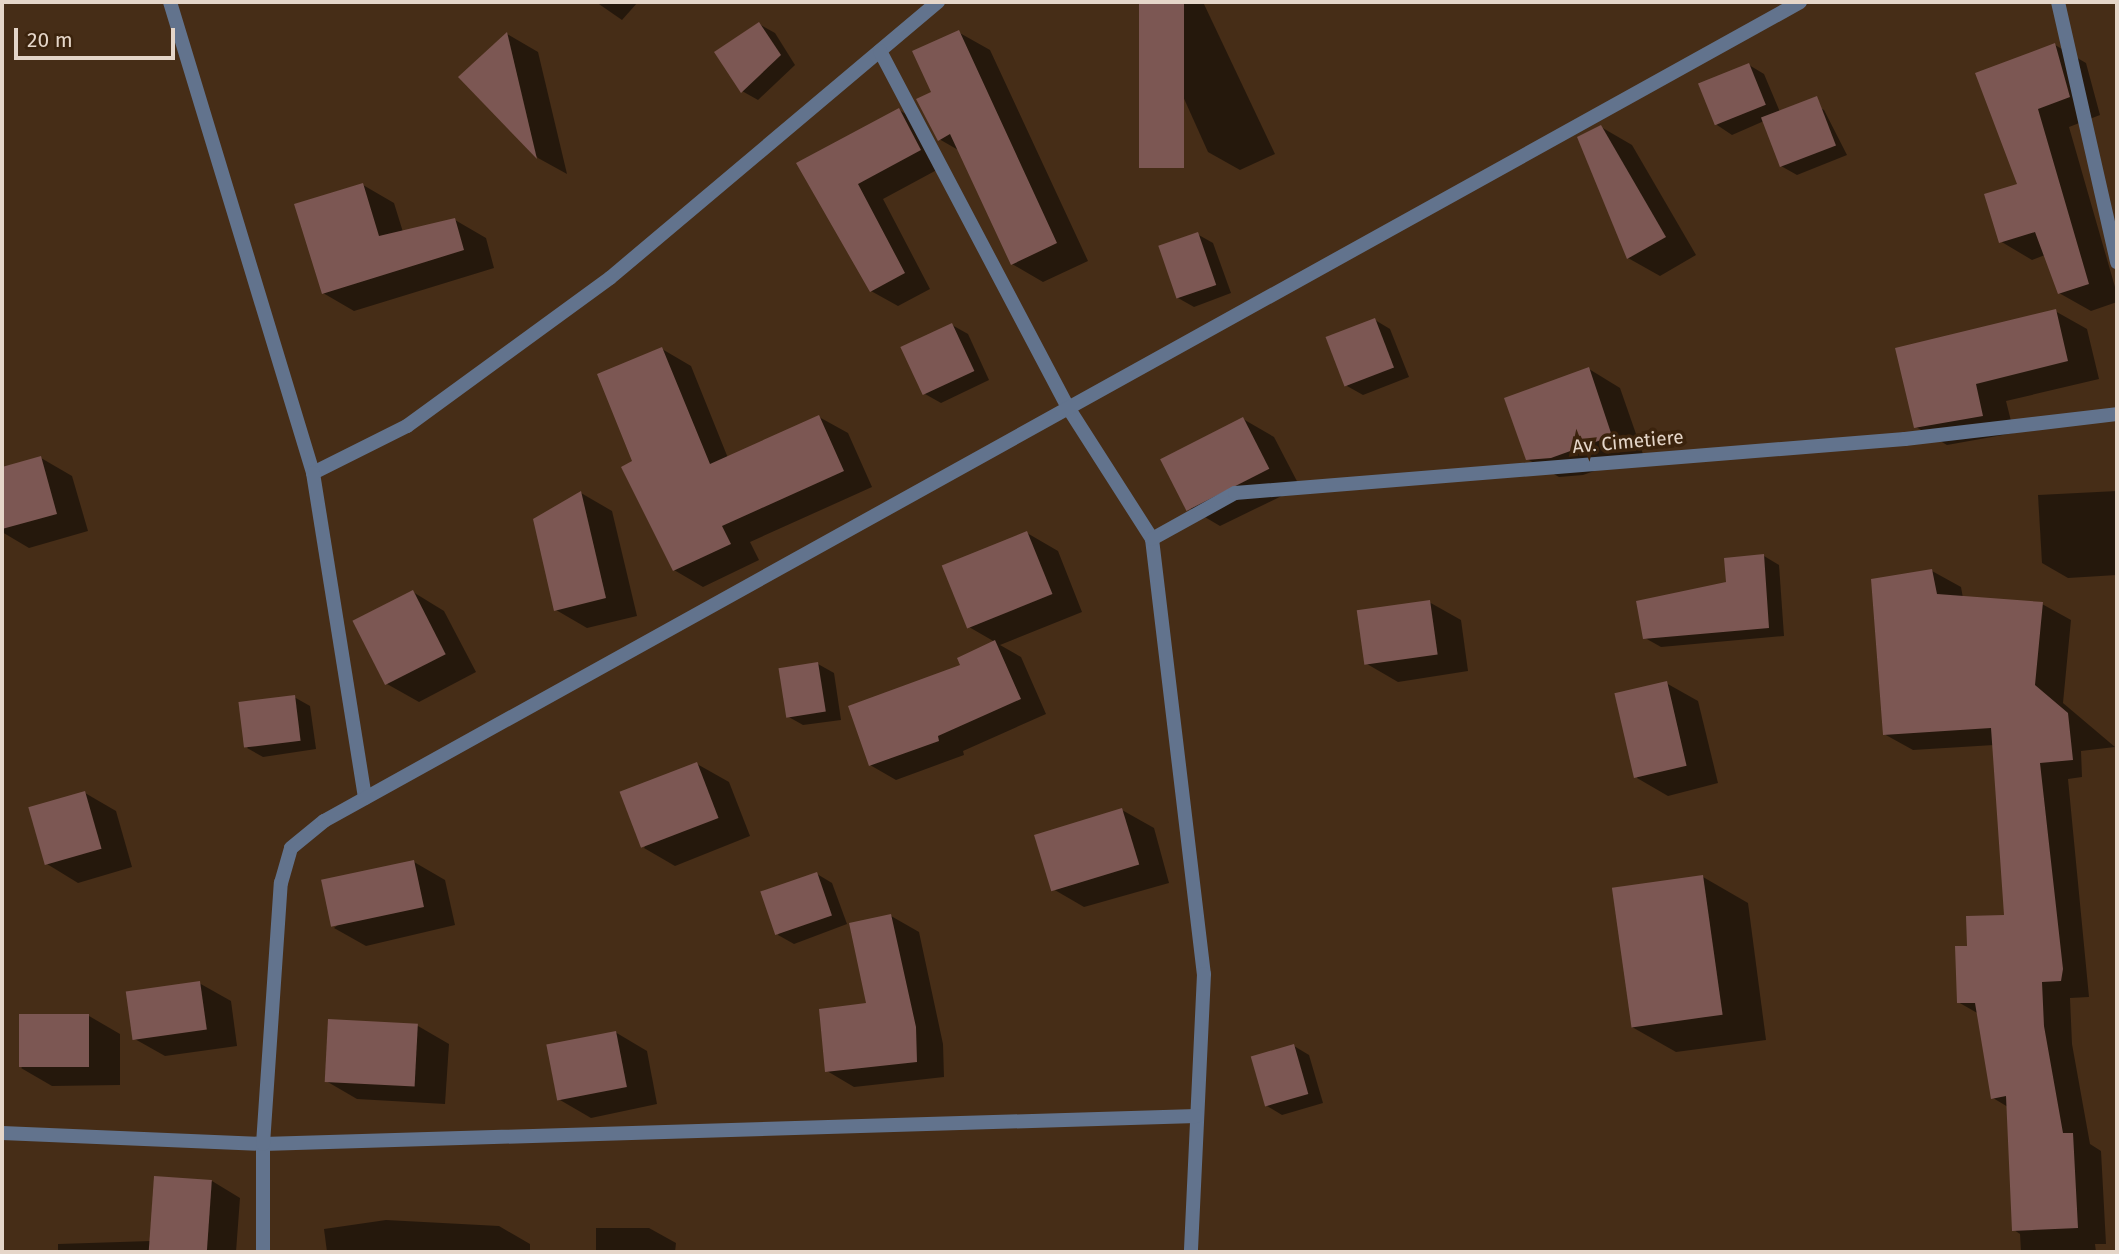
<!DOCTYPE html>
<style>
body{margin:0}
#map{position:relative;width:2119px;height:1254px;overflow:hidden;background:#462d17;font-family:"Fira Sans",sans-serif}
div>[style]{position:absolute}
[style*='--x']{left:calc(var(--x)*1px);top:calc(var(--y)*1px);width:calc(var(--w)*1px);rotate:calc(var(--a)*1deg)}
.shadow>*{inset:0;background:#0007}
.building>*{inset:0;background:#7c5753;transform-origin:0 0}
.street>*{height:14px;margin:-7px;padding:0 7px;transform-origin:7px;border-radius:7px;background:#62738d}
span{translate:-50% -50%;white-space:nowrap;text-align:center;line-height:1.15;-webkit-text-stroke:7px #3b230d;paint-order:stroke}
.street-label{font-size:19px;color:#e5d6c9}
.frame{position:absolute;inset:0;border:4px solid #e5d6c9;pointer-events:none}
.scale{position:absolute;left:14px;top:28px;width:161px;height:32px;box-sizing:border-box;border:4px solid #e5d6c9;border-top:0;padding-left:9px;font-size:21px;line-height:24px;white-space:nowrap;color:#e5d6c9;-webkit-text-stroke:5px #3b230d;paint-order:stroke}
</style>
<div id="map">
<div class="shadow">
<i style="clip-path:polygon(596px 2px,638px 2px,622px 20px)"></i>
<i style="clip-path:polygon(1203px 2px,1275px 154px,1240px 170px,1208px 152px,1141px 3px)"></i>
<i style="clip-path:polygon(759px 24px,775px 33px,795px 65px,758px 100px,742px 91px)"></i>
<i style="clip-path:polygon(958px 32px,990px 50px,1088px 261px,1043px 282px,1012px 264px,960px 151px,939px 139px,933px 93px)"></i>
<i style="clip-path:polygon(507px 34px,538px 52px,567px 174px,538px 158px,461px 77px)"></i>
<i style="clip-path:polygon(2055px 45px,2086px 63px,2100px 115px,2069px 127px,2117px 294px,2117px 302px,2091px 311px,2059px 293px,2045px 255px,2032px 260px,2000px 241px,2019px 185px,1977px 74px)"></i>
<i style="clip-path:polygon(1749px 65px,1764px 74px,1780px 112px,1809px 101px,1824px 110px,1847px 155px,1797px 175px,1781px 166px,1764px 121px,1732px 135px,1717px 125px)"></i>
<i style="clip-path:polygon(899px 110px,926px 126px,946px 165px,883px 199px,930px 289px,898px 306px,871px 291px,798px 164px)"></i>
<i style="clip-path:polygon(1601px 127px,1632px 145px,1696px 255px,1660px 276px,1628px 258px)"></i>
<i style="clip-path:polygon(363px 185px,394px 203px,403px 232px,455px 220px,486px 238px,494px 268px,354px 311px,323px 293px)"></i>
<i style="clip-path:polygon(1197px 234px,1213px 243px,1231px 293px,1194px 307px,1178px 298px)"></i>
<i style="clip-path:polygon(2055px 311px,2087px 329px,2099px 379px,2006px 401px,2014px 433px,1947px 445px,1916px 427px)"></i>
<i style="clip-path:polygon(1375px 320px,1390px 329px,1409px 377px,1363px 395px,1347px 386px)"></i>
<i style="clip-path:polygon(952px 325px,968px 334px,989px 380px,941px 403px,925px 394px)"></i>
<i style="clip-path:polygon(662px 349px,691px 366px,728px 458px,819px 417px,848px 433px,872px 487px,750px 542px,759px 560px,703px 587px,674px 570px,634px 462px)"></i>
<i style="clip-path:polygon(1589px 369px,1620px 388px,1643px 454px,1583px 475px,1559px 477px,1527px 459px)"></i>
<i style="clip-path:polygon(1243px 419px,1274px 437px,1300px 487px,1220px 526px,1188px 507px)"></i>
<i style="clip-path:polygon(41px 458px,72px 476px,88px 531px,29px 548px,2px 532px,2px 469px)"></i>
<i style="clip-path:polygon(2117px 491px,2117px 575px,2068px 578px,2042px 563px,2038px 495px)"></i>
<i style="clip-path:polygon(581px 493px,612px 511px,637px 616px,587px 628px,556px 610px)"></i>
<i style="clip-path:polygon(1027px 533px,1058px 551px,1082px 612px,1000px 645px,1021px 657px,1046px 714px,963px 751px,964px 755px,896px 780px,870px 765px,962px 666px,995px 642px,969px 627px)"></i>
<i style="clip-path:polygon(1764px 556px,1779px 565px,1784px 636px,1661px 647px,1645px 638px)"></i>
<i style="clip-path:polygon(1932px 571px,1961px 587px,1963px 598px,2042px 604px,2071px 620px,2063px 703px,2115px 747px,2081px 751px,2082px 777px,2068px 779px,2089px 997px,2070px 998px,2072px 1044px,2090px 1144px,2101px 1151px,2106px 1244px,2095px 1244px,2096px 1252px,2021px 1252px,2020px 1234px,2014px 1230px,2008px 1107px,1993px 1098px,1979px 1014px,1958px 1002px,1968px 947px,2006px 916px,1994px 745px,1913px 750px,1884px 734px)"></i>
<i style="clip-path:polygon(413px 592px,444px 611px,476px 672px,419px 702px,387px 684px)"></i>
<i style="clip-path:polygon(1429px 602px,1461px 620px,1468px 671px,1398px 682px,1367px 664px)"></i>
<i style="clip-path:polygon(818px 664px,834px 673px,841px 720px,803px 725px,787px 716px)"></i>
<i style="clip-path:polygon(1666px 683px,1698px 701px,1718px 783px,1668px 796px,1637px 778px)"></i>
<i style="clip-path:polygon(294px 697px,310px 706px,316px 749px,263px 757px,247px 748px)"></i>
<i style="clip-path:polygon(697px 764px,729px 782px,750px 836px,675px 866px,644px 848px)"></i>
<i style="clip-path:polygon(85px 793px,116px 811px,132px 867px,78px 883px,47px 864px)"></i>
<i style="clip-path:polygon(1122px 810px,1154px 828px,1169px 883px,1084px 907px,1053px 889px)"></i>
<i style="clip-path:polygon(414px 862px,445px 880px,455px 925px,366px 946px,334px 928px)"></i>
<i style="clip-path:polygon(817px 874px,832px 883px,847px 924px,794px 944px,778px 935px)"></i>
<i style="clip-path:polygon(1703px 877px,1748px 903px,1766px 1040px,1676px 1052px,1632px 1027px)"></i>
<i style="clip-path:polygon(891px 916px,919px 932px,943px 1044px,944px 1077px,854px 1087px,827px 1071px,868px 1005px)"></i>
<i style="clip-path:polygon(199px 983px,231px 1001px,237px 1046px,165px 1056px,133px 1038px)"></i>
<i style="clip-path:polygon(89px 1016px,120px 1034px,120px 1085px,52px 1086px,21px 1068px)"></i>
<i style="clip-path:polygon(418px 1026px,449px 1044px,445px 1104px,357px 1099px,326px 1081px)"></i>
<i style="clip-path:polygon(615px 1032px,647px 1051px,657px 1104px,591px 1118px,560px 1100px)"></i>
<i style="clip-path:polygon(1294px 1046px,1309px 1055px,1323px 1103px,1282px 1115px,1267px 1106px)"></i>
<i style="clip-path:polygon(212px 1181px,240px 1198px,236px 1252px,58px 1252px,58px 1244px,151px 1241px)"></i>
<i style="clip-path:polygon(386px 1220px,499px 1226px,530px 1244px,530px 1252px,327px 1252px,324px 1229px)"></i>
<i style="clip-path:polygon(596px 1228px,649px 1228px,676px 1243px,675px 1252px,596px 1252px)"></i>
</div>
<div class="building">
<i style="left:1139px;top:2px;width:45px;height:166px"></i>
<i style="clip-path:polygon(759px 22px,781px 55px,741px 93px,714px 52px)"></i>
<i style="clip-path:polygon(959px 30px,1057px 243px,1011px 265px,950px 134px,938px 141px,916px 99px,931px 92px,912px 51px)"></i>
<i style="clip-path:polygon(507px 32px,537px 159px,458px 77px)"></i>
<i style="clip-path:polygon(2055px 43px,2070px 97px,2038px 109px,2089px 284px,2058px 294px,2035px 232px,1999px 243px,1984px 194px,2017px 184px,1975px 73px)"></i>
<i style="left:1749px;top:63px;width:45px;height:55px;rotate:68deg"></i>
<i style="left:1817px;top:96px;width:53px;height:60px;rotate:69deg"></i>
<i style="clip-path:polygon(899px 108px,921px 150px,858px 184px,905px 273px,870px 292px,796px 163px)"></i>
<i style="clip-path:polygon(1601px 125px,1666px 237px,1627px 259px,1577px 137px)"></i>
<i style="clip-path:polygon(363px 183px,379px 236px,455px 218px,464px 250px,322px 294px,294px 204px)"></i>
<i style="left:1198px;top:232px;width:56px;height:42px;rotate:71deg"></i>
<i style="clip-path:polygon(2056px 309px,2068px 361px,1976px 384px,1983px 416px,1914px 428px,1895px 348px)"></i>
<i style="left:1375px;top:318px;width:53px;height:53px;rotate:69deg"></i>
<i style="left:952px;top:323px;width:53px;height:57px;rotate:65deg"></i>
<i style="clip-path:polygon(662px 347px,710px 464px,819px 415px,844px 471px,722px 526px,731px 544px,673px 571px,621px 467px,632px 461px,597px 374px)"></i>
<i style="clip-path:polygon(1589px 367px,1612px 436px,1551px 458px,1526px 460px,1504px 398px)"></i>
<i style="left:1243px;top:417px;width:58px;height:93px;rotate:63deg"></i>
<i style="clip-path:polygon(41px 456px,57px 514px,2px 529px,2px 467px)"></i>
<i style="clip-path:polygon(581px 491px,606px 598px,554px 611px,533px 519px)"></i>
<i style="left:1027px;top:531px;width:68px;height:92px;rotate:68deg"></i>
<i style="clip-path:polygon(1764px 554px,1769px 628px,1643px 639px,1636px 601px,1726px 582px,1724px 558px)"></i>
<i style="clip-path:polygon(1932px 569px,1937px 594px,2043px 602px,2035px 685px,2068px 713px,2073px 760px,2040px 763px,2063px 969px,2061px 981px,2042px 982px,2044px 1026px,2063px 1133px,2073px 1133px,2078px 1228px,2012px 1231px,2006px 1096px,1991px 1099px,1975px 1003px,1957px 1003px,1955px 946px,1967px 946px,1966px 916px,2004px 915px,1991px 728px,1883px 735px,1871px 579px)"></i>
<i style="left:413px;top:590px;width:72px;height:68px;rotate:63deg"></i>
<i style="left:1430px;top:600px;width:55px;height:74px;rotate:82deg"></i>
<i style="clip-path:polygon(995px 640px,1021px 699px,938px 736px,939px 741px,869px 766px,848px 706px,960px 665px,957px 658px)"></i>
<i style="left:818px;top:662px;width:50px;height:40px;rotate:81deg"></i>
<i style="left:1667px;top:681px;width:87px;height:54px;rotate:77deg"></i>
<i style="left:295px;top:695px;width:46px;height:57px;rotate:83deg"></i>
<i style="left:697px;top:762px;width:60px;height:83px;rotate:69deg"></i>
<i style="left:85px;top:791px;width:60px;height:59px;rotate:74deg"></i>
<i style="left:1122px;top:808px;width:59px;height:92px;rotate:73deg"></i>
<i style="left:414px;top:860px;width:48px;height:95px;rotate:78deg"></i>
<i style="left:817px;top:872px;width:46px;height:60px;rotate:71deg"></i>
<i style="left:1703px;top:875px;width:141px;height:92px;rotate:82deg"></i>
<i style="clip-path:polygon(891px 914px,916px 1027px,917px 1062px,825px 1072px,819px 1009px,866px 1003px,849px 923px)"></i>
<i style="left:200px;top:981px;width:49px;height:75px;rotate:82deg"></i>
<i style="left:89px;top:1014px;width:53px;height:70px;rotate:90deg"></i>
<i style="left:328px;top:1019px;width:90px;height:63px;rotate:3deg"></i>
<i style="left:616px;top:1031px;width:57px;height:71px;rotate:79deg"></i>
<i style="left:1294px;top:1044px;width:52px;height:45px;rotate:74deg"></i>
<i style="left:154px;top:1176px;width:58px;height:76px;rotate:4deg"></i>
</div>
<div class="street">
<i style="--x:170;--y:2;--w:492;--a:73.1"></i>
<i style="--x:313;--y:473;--w:105;--a:-26.6"></i>
<i style="--x:407;--y:426;--w:251;--a:-36.1"></i>
<i style="--x:610;--y:278;--w:429;--a:-40.1"></i>
<i style="--x:2058;--y:2;--w:267;--a:77.2"></i>
<i style="--x:880;--y:51;--w:405;--a:62.2"></i>
<i style="--x:1069;--y:409;--w:154;--a:57.4"></i>
<i style="--x:1152;--y:539;--w:438;--a:83.2"></i>
<i style="--x:1204;--y:974;--w:278;--a:92.7"></i>
<i style="--x:313;--y:473;--w:329;--a:80.9"></i>
<i style="--x:1152;--y:539;--w:95;--a:-29"></i>
<i style="--x:1235;--y:493;--w:672;--a:-4.61"></i>
<i style="--x:1905;--y:439;--w:213;--a:-6.7"></i>
<i style="--x:2;--y:1133;--w:261;--a:2.4"></i>
<i style="--x:263;--y:1144;--w:934;--a:-1.72"></i>
<i style="--x:263;--y:1252;--w:108;--a:-90"></i>
<i style="--x:263;--y:1144;--w:262;--a:-86.1"></i>
<i style="--x:281;--y:883;--w:36;--a:-74"></i>
<i style="--x:291;--y:848;--w:43;--a:-39.3"></i>
<i style="--x:324;--y:821;--w:1688;--a:-29.02"></i>
</div>
<div class="street-label">
<span style="left:1628px;top:442px;rotate:-5deg">Av. Cimetiere</span>
</div>
<div class="frame"></div>
<div class="scale">20 m</div>
</div>
